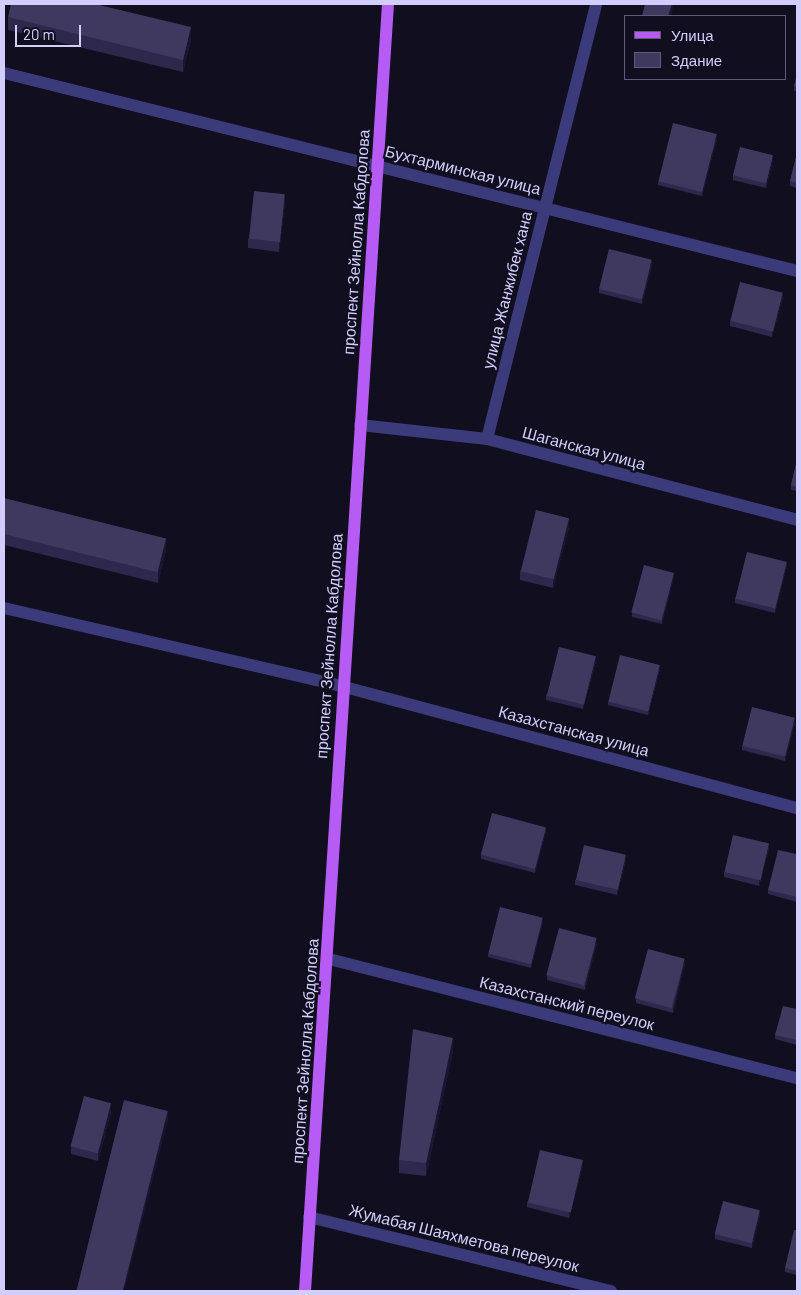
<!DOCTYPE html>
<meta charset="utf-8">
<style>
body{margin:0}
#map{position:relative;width:801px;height:1295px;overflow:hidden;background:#100e1f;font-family:Barlow,sans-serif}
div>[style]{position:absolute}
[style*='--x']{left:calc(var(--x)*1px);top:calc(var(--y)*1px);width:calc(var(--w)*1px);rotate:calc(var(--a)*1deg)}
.minor>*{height:12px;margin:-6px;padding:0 6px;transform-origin:6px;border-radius:6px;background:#3b3b7b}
.major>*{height:12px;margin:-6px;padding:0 6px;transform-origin:6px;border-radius:6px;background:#b65cf5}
.wall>*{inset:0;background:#2d284c}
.shaded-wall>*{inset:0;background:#1a1632}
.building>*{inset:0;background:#3f395f;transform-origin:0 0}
span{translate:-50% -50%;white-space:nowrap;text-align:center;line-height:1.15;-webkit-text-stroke:4.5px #100e1f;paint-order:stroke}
.street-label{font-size:16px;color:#d2cefc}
.frame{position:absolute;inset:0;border:5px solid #d2cefc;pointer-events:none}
.legend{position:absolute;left:624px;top:15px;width:162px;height:65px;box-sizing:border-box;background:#100e1f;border:1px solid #5e5b77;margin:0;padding:6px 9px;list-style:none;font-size:15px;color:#d2cefc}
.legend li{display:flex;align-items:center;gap:10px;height:25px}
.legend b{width:25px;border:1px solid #5e5b77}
.scale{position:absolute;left:15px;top:25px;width:66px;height:22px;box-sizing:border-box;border:2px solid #d2cefc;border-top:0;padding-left:6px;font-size:15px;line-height:18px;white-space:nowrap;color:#d2cefc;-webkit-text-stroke:4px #100e1f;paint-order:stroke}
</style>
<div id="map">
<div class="minor">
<i style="--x:4;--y:73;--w:817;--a:14.02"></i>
<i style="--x:360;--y:425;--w:128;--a:6.3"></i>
<i style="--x:487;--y:439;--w:320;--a:14.6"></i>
<i style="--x:487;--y:439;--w:448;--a:-75.9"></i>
<i style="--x:4;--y:608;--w:346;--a:13"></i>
<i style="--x:341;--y:686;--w:472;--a:15"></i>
<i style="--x:329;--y:959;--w:483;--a:14.3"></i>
<i style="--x:309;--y:1217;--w:311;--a:13.8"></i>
</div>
<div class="major">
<i style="--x:305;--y:1291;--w:1290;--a:-86.31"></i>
</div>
<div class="wall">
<i style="clip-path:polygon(8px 17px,191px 40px,183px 72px,8px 30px)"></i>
<i style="clip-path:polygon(797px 75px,797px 91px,794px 91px,794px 86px)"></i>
<i style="clip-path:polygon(717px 139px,702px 196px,658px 185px,658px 181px)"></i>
<i style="clip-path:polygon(797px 153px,797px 188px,790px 186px,790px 181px)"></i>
<i style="clip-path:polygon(773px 160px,766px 188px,733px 180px,733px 175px)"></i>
<i style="clip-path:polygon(285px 203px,279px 252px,248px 248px,248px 239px)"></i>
<i style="clip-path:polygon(652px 265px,642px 304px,599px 293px,599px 289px)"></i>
<i style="clip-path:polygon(783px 297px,772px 337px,730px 326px,730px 321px)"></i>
<i style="clip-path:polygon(797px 460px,797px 491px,791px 490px,791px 485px)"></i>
<i style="clip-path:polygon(4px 498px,166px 550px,158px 583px,4px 545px)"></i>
<i style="clip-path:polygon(569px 527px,553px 588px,520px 580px,520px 571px)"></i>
<i style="clip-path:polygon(787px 566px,775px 613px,735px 603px,735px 598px)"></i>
<i style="clip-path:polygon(674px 577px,662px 624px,632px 617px,632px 612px)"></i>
<i style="clip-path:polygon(596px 661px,583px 709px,546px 700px,546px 695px)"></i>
<i style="clip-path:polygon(660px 669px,648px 715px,608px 705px,608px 701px)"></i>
<i style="clip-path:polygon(795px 723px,785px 761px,742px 750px,742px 746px)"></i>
<i style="clip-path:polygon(546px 831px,535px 873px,481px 859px,481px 855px)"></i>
<i style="clip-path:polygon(769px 848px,759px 886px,724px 877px,724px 872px)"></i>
<i style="clip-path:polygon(797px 854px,797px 902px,768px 894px,768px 890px)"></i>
<i style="clip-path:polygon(626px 860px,617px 895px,575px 885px,575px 880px)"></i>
<i style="clip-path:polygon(543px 922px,531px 968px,488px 957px,488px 953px)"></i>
<i style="clip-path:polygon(597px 943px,585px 990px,547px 980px,547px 976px)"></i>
<i style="clip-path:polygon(685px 963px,673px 1013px,636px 1003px,636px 999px)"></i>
<i style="clip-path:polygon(797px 1009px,797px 1045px,775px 1039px,775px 1035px)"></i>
<i style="clip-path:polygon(453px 1051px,426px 1176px,399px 1173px,399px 1160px)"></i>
<i style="clip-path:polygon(111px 1112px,98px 1161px,71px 1154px,71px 1146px)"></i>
<i style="clip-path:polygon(583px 1165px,569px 1218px,527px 1207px,527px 1202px)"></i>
<i style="clip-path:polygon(760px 1215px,752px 1248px,715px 1239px,715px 1234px)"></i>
<i style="clip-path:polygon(797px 1230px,797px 1275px,785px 1272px,785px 1268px)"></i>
</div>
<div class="shaded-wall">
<i style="clip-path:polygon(672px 4px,674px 4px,671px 16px,668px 16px)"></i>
<i style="clip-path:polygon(191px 27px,191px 40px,183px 72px,183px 60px)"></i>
<i style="clip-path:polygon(717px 134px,717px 139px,702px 196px,702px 192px)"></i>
<i style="clip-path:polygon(773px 155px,773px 160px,766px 188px,766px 184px)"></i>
<i style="clip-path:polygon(285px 194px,285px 203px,279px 252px,279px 243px)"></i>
<i style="clip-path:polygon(652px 260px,652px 265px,642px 304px,642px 300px)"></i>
<i style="clip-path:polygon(783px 293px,783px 297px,772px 337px,772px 332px)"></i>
<i style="clip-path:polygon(569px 518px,569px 527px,553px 588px,553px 580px)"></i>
<i style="clip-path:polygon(166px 537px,166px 550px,158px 583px,158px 570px)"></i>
<i style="clip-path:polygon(787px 562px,787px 566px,775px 613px,775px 609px)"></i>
<i style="clip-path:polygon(674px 573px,674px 577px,662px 624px,662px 620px)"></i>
<i style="clip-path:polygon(596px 656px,596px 661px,583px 709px,583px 705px)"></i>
<i style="clip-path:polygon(660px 665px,660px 669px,648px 715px,648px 711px)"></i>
<i style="clip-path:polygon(795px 718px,795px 723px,785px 761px,785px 757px)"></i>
<i style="clip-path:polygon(546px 827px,546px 831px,535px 873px,535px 868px)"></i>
<i style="clip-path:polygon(769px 843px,769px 848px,759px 886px,759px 881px)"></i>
<i style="clip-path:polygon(626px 855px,626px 860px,617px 895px,617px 891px)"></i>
<i style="clip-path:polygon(543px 918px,543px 922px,531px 968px,531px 964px)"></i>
<i style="clip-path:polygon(597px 938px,597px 943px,585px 990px,585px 985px)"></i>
<i style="clip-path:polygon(685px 959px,685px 963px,673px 1013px,673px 1008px)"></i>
<i style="clip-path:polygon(453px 1038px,453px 1051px,426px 1176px,426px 1163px)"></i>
<i style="clip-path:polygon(111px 1103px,111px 1112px,98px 1161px,98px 1153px)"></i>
<i style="clip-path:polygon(168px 1111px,168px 1120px,124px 1291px,122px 1291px)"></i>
<i style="clip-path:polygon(583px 1160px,583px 1165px,569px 1218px,569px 1213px)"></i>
<i style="clip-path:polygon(760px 1210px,760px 1215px,752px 1248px,752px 1244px)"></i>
</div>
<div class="building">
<i style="clip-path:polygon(11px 4px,95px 4px,191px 27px,183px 60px,8px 17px)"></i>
<i style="clip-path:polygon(645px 4px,672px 4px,668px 16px,642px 16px)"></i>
<i style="clip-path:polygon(797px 75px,797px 87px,794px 86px)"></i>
<i style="left:673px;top:123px;width:45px;height:60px;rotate:14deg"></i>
<i style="left:740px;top:147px;width:34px;height:29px;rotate:14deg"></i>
<i style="clip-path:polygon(797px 153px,797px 183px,790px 181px)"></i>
<i style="left:254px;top:191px;width:31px;height:48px;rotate:6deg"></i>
<i style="left:609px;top:249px;width:44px;height:41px;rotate:14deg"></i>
<i style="left:740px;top:282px;width:44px;height:40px;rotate:14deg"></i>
<i style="clip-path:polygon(797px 460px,797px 487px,791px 485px)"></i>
<i style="left:4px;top:498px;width:167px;height:35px;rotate:14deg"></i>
<i style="left:536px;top:510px;width:34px;height:63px;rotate:14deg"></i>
<i style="left:747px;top:552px;width:41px;height:48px;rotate:14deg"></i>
<i style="left:644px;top:565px;width:31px;height:49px;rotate:15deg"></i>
<i style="left:559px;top:647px;width:38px;height:50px;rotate:14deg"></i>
<i style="left:620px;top:655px;width:41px;height:48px;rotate:14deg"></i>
<i style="left:752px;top:707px;width:44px;height:40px;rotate:14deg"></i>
<i style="left:492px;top:813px;width:56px;height:43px;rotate:15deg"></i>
<i style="left:733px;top:835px;width:37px;height:38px;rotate:13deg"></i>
<i style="left:584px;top:845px;width:43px;height:36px;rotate:13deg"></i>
<i style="clip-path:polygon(778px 850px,797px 854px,797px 897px,768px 890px)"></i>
<i style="left:500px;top:907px;width:44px;height:48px;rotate:14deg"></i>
<i style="left:559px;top:928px;width:39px;height:49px;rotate:15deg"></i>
<i style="left:648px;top:949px;width:38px;height:51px;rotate:15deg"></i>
<i style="clip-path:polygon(783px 1006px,797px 1009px,797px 1040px,775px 1035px)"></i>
<i style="clip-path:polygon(413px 1029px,453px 1038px,426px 1163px,399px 1160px)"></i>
<i style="left:84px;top:1096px;width:28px;height:52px;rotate:15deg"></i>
<i style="left:124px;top:1100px;width:45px;height:197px;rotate:14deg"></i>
<i style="left:540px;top:1150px;width:44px;height:54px;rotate:13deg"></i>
<i style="left:723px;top:1201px;width:38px;height:34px;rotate:14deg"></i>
<i style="clip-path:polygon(794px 1230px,797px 1230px,797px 1271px,785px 1268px)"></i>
</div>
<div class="street-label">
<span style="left:463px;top:170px;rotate:14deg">Бухтарминская улица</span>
<span style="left:356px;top:242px;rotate:-86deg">проспект Зейнолла Кабдолова</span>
<span style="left:507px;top:290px;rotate:-76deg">улица Жанжибек хана</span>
<span style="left:584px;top:448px;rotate:15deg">Шаганская улица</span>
<span style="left:329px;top:646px;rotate:-86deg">проспект Зейнолла Кабдолова</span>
<span style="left:574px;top:731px;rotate:15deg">Казахстанская улица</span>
<span style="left:567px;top:1003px;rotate:14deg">Казахстанский переулок</span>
<span style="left:305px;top:1051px;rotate:-86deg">проспект Зейнолла Кабдолова</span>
<span style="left:464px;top:1238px;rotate:14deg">Жумабая Шаяхметова переулок</span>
</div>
<div class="frame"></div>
<ul class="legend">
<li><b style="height:6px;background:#b65cf5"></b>Улица</li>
<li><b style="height:14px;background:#3f395f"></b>Здание</li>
</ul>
<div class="scale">20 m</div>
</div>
